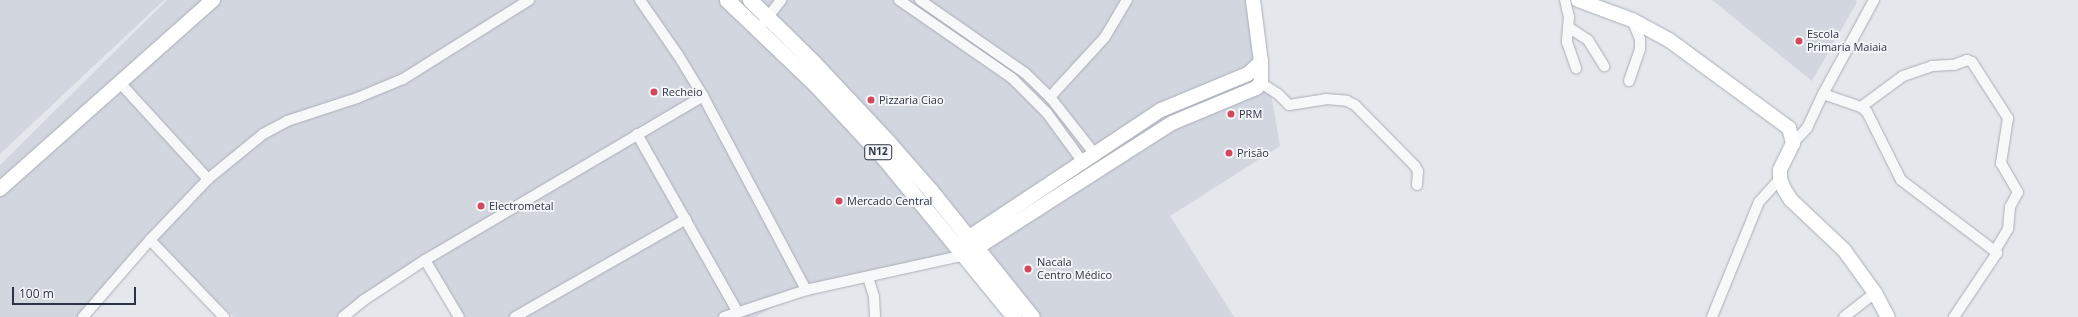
<!DOCTYPE html>
<meta charset="utf-8">
<style>
body{margin:0}
#map{position:relative;width:2078px;height:317px;overflow:hidden;background:#e4e7ec;font-family:"Open Sans",sans-serif}
div>[style]{position:absolute}
[style*='--x']{left:calc(var(--x)*1px);top:calc(var(--y)*1px);width:calc(var(--w)*1px);rotate:calc(var(--a)*1deg)}
.built>*{inset:0;background:#d2d6de}
.roads{filter:drop-shadow(0 0 1px #a9aeb7) drop-shadow(0 0 1px #a9aeb7)}
.street>*{height:10px;margin:-5px;padding:0 5px;transform-origin:5px;border-radius:5px;background:#f7f8fa}
.secondary>*{height:14px;margin:-7px;padding:0 7px;transform-origin:7px;border-radius:7px;background:#fff}
.primary>*{height:15px;margin:-7.5px;padding:0 7.5px;transform-origin:7.5px;border-radius:7.5px;background:#fff}
.dots>*{width:11px;height:11px;translate:-50% -50%;box-sizing:border-box;border:2px solid #f4f6f9;border-radius:50%}
span{translate:-50% -50%;white-space:nowrap;text-align:center;line-height:1.15;-webkit-text-stroke:3.5px #f4f6f9;paint-order:stroke}
.shield-label span{padding:1px 3px;background:#f4f6f9;border:1px solid;border-radius:3px;-webkit-text-stroke-width:0}
.shield-label{font-size:10px;color:#2b3445;font-weight:700}
.poi-label{font-size:11px;color:#2b3445}
.left{translate:0 -50%;text-align:left}
.scale{position:absolute;left:12px;top:287px;width:124px;height:18px;box-sizing:border-box;border:2px solid #2b3445;border-top:0;padding-left:5px;font-size:12px;line-height:14px;white-space:nowrap;color:#2b3445;-webkit-text-stroke:3px #f4f6f9;paint-order:stroke}
</style>
<div id="map">
<div class="built">
<i style="clip-path:polygon(0 0,164px 0,0 154px)"></i>
<i style="clip-path:polygon(167px 0,1255px 0,1280px 146px,1170px 216px,1234px 317px,1034px 317px,982px 249px,806px 289px,755px 317px,459px 317px,425px 260px,338px 317px,234px 317px,146px 241px,84px 317px,0 317px,0 165px)"></i>
<i style="clip-path:polygon(1712px 0,1855px 0,1857px 2px,1812px 81px)"></i>
</div>
<div class="roads">
<div class="street">
<i style="--x:640;--y:0;--w:67;--a:55.4"></i>
<i style="--x:678;--y:55;--w:48;--a:58.6"></i>
<i style="--x:703;--y:96;--w:220;--a:62"></i>
<i style="--x:899;--y:0;--w:137;--a:34.6"></i>
<i style="--x:1012;--y:78;--w:49;--a:45"></i>
<i style="--x:1047;--y:113;--w:59;--a:53.9"></i>
<i style="--x:920;--y:0;--w:128;--a:34.8"></i>
<i style="--x:1025;--y:73;--w:35;--a:44"></i>
<i style="--x:1050;--y:97;--w:71;--a:51.8"></i>
<i style="--x:1565;--y:0;--w:17;--a:77"></i>
<i style="--x:1569;--y:17;--w:25;--a:95"></i>
<i style="--x:1567;--y:42;--w:28;--a:71"></i>
<i style="--x:764;--y:22;--w:28;--a:-52"></i>
<i style="--x:1568;--y:27;--w:24;--a:33"></i>
<i style="--x:1588;--y:40;--w:31;--a:58"></i>
<i style="--x:1629;--y:81;--w:34;--a:-71"></i>
<i style="--x:1640;--y:49;--w:10;--a:-90"></i>
<i style="--x:1640;--y:39;--w:21;--a:-113"></i>
<i style="--x:1261;--y:83;--w:20;--a:33"></i>
<i style="--x:1278;--y:94;--w:16;--a:45"></i>
<i style="--x:1289;--y:105;--w:37;--a:-9"></i>
<i style="--x:1326;--y:99;--w:21;--a:5"></i>
<i style="--x:1347;--y:101;--w:9;--a:27"></i>
<i style="--x:1355;--y:105;--w:86;--a:45.5"></i>
<i style="--x:1415;--y:166;--w:6;--a:59"></i>
<i style="--x:1418;--y:171;--w:14;--a:94"></i>
<i style="--x:121;--y:84;--w:129;--a:47.5"></i>
<i style="--x:1823;--y:94;--w:40;--a:18.9"></i>
<i style="--x:1861;--y:107;--w:8;--a:40"></i>
<i style="--x:1867;--y:112;--w:76;--a:63.4"></i>
<i style="--x:1901;--y:180;--w:118;--a:37.1"></i>
<i style="--x:1050;--y:97;--w:81;--a:-47.5"></i>
<i style="--x:1105;--y:37;--w:43;--a:-59.3"></i>
<i style="--x:1861;--y:107;--w:52;--a:-36.4"></i>
<i style="--x:1903;--y:76;--w:31;--a:-19"></i>
<i style="--x:1932;--y:66;--w:22;--a:-3"></i>
<i style="--x:1954;--y:65;--w:14;--a:-21"></i>
<i style="--x:1967;--y:60;--w:5;--a:22"></i>
<i style="--x:1972;--y:62;--w:67;--a:57.3"></i>
<i style="--x:2008;--y:118;--w:46;--a:98.8"></i>
<i style="--x:2001;--y:163;--w:34;--a:60"></i>
<i style="--x:2018;--y:192;--w:17;--a:118"></i>
<i style="--x:2010;--y:207;--w:22;--a:95"></i>
<i style="--x:2008;--y:229;--w:26;--a:121"></i>
<i style="--x:1995;--y:251;--w:3;--a:45"></i>
<i style="--x:1997;--y:253;--w:77;--a:123.9"></i>
<i style="--x:637;--y:134;--w:203;--a:60.5"></i>
<i style="--x:1793;--y:143;--w:21;--a:-47"></i>
<i style="--x:1807;--y:128;--w:38;--a:-65"></i>
<i style="--x:1823;--y:94;--w:107;--a:-61.5"></i>
<i style="--x:150;--y:240;--w:107;--a:46.1"></i>
<i style="--x:425;--y:260;--w:66;--a:59.2"></i>
<i style="--x:868;--y:277;--w:21;--a:73"></i>
<i style="--x:874;--y:297;--w:20;--a:87"></i>
<i style="--x:83;--y:317;--w:102;--a:-49"></i>
<i style="--x:150;--y:240;--w:84;--a:-46.4"></i>
<i style="--x:208;--y:179;--w:71;--a:-39.3"></i>
<i style="--x:263;--y:134;--w:27;--a:-28"></i>
<i style="--x:287;--y:121;--w:74;--a:-18.2"></i>
<i style="--x:357;--y:98;--w:50;--a:-22.4"></i>
<i style="--x:403;--y:79;--w:149;--a:-32.1"></i>
<i style="--x:343;--y:317;--w:27;--a:-39"></i>
<i style="--x:364;--y:300;--w:73;--a:-33.3"></i>
<i style="--x:425;--y:260;--w:323;--a:-30.5"></i>
<i style="--x:515;--y:317;--w:197;--a:-29.8"></i>
<i style="--x:724;--y:317;--w:86;--a:-18.2"></i>
<i style="--x:806;--y:290;--w:163;--a:-12.4"></i>
<i style="--x:1712;--y:317;--w:124;--a:-67.8"></i>
<i style="--x:1759;--y:202;--w:31;--a:-48"></i>
<i style="--x:1844;--y:317;--w:39;--a:-38"></i>
</div>
<div class="secondary">
<i style="--x:1578;--y:0;--w:58;--a:20.3"></i>
<i style="--x:1632;--y:20;--w:42;--a:28.4"></i>
<i style="--x:1669;--y:40;--w:149;--a:36.3"></i>
<i style="--x:1789;--y:128;--w:16;--a:75"></i>
<i style="--x:1793;--y:143;--w:30;--a:116"></i>
<i style="--x:1780;--y:170;--w:9;--a:90"></i>
<i style="--x:1780;--y:179;--w:11;--a:68"></i>
<i style="--x:1784;--y:189;--w:13;--a:58"></i>
<i style="--x:1791;--y:200;--w:73;--a:43.3"></i>
<i style="--x:1844;--y:250;--w:53;--a:54.2"></i>
<i style="--x:1875;--y:293;--w:27;--a:62"></i>
<i style="--x:0;--y:189;--w:285;--a:-41.6"></i>
<i style="--x:959;--y:244;--w:242;--a:-33.6"></i>
<i style="--x:1161;--y:110;--w:94;--a:-22.5"></i>
<i style="--x:1248;--y:74;--w:18;--a:-43"></i>
<i style="--x:967;--y:254;--w:243;--a:-32.6"></i>
<i style="--x:1172;--y:123;--w:91;--a:-22.6"></i>
<i style="--x:1256;--y:88;--w:7;--a:-45"></i>
<i style="--x:1261;--y:83;--w:21;--a:-90"></i>
<i style="--x:1261;--y:62;--w:63;--a:-97.4"></i>
</div>
<div class="primary">
<i style="--x:727;--y:0;--w:122;--a:43.7"></i>
<i style="--x:815;--y:84;--w:101;--a:47"></i>
<i style="--x:884;--y:158;--w:205;--a:50.7"></i>
<i style="--x:750;--y:0;--w:88;--a:44.5"></i>
<i style="--x:813;--y:62;--w:110;--a:46.8"></i>
<i style="--x:888;--y:142;--w:65;--a:48.7"></i>
<i style="--x:931;--y:191;--w:161;--a:51.3"></i>
</div>
</div>
<div class="dots">
<i style="left:1799px;top:41px;background:#d1495b"></i>
<i style="left:654px;top:92px;background:#d1495b"></i>
<i style="left:871px;top:100px;background:#d1495b"></i>
<i style="left:1231px;top:114px;background:#d1495b"></i>
<i style="left:1229px;top:153px;background:#d1495b"></i>
<i style="left:839px;top:201px;background:#d1495b"></i>
<i style="left:481px;top:206px;background:#d1495b"></i>
<i style="left:1028px;top:269px;background:#d1495b"></i>
</div>
<div class="shield-label">
<span style="left:878px;top:152px">N12</span>
</div>
<div class="poi-label">
<span class="left" style="left:1807px;top:41px">Escola<br>Primaria Maiaia</span>
<span class="left" style="left:662px;top:92px">Recheio</span>
<span class="left" style="left:879px;top:100px">Pizzaria Ciao</span>
<span class="left" style="left:1239px;top:114px">PRM</span>
<span class="left" style="left:1237px;top:153px">Prisão</span>
<span class="left" style="left:847px;top:201px">Mercado Central</span>
<span class="left" style="left:489px;top:206px">Electrometal</span>
<span class="left" style="left:1037px;top:269px">Nacala<br>Centro Médico</span>
</div>
<div class="scale">100 m</div>
</div>
